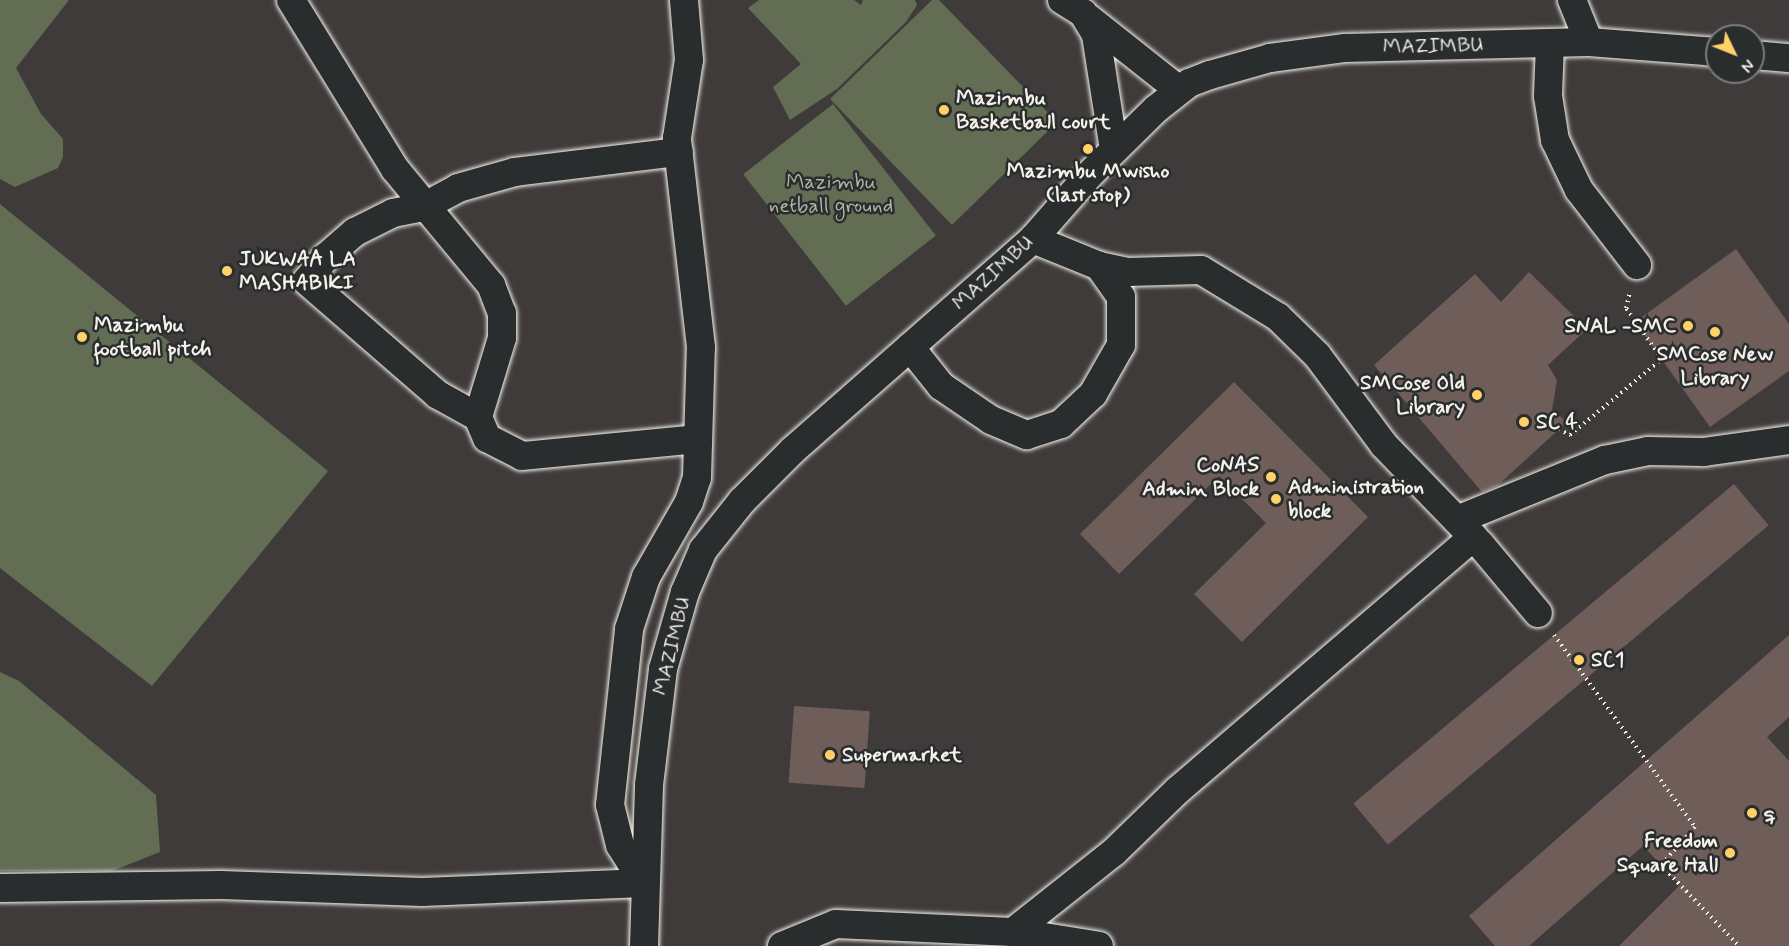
<!DOCTYPE html>
<style>
body{margin:0}
#map{position:relative;width:1789px;height:946px;overflow:hidden;background:#3f3b3b;font-family:Mynerve,sans-serif}
div>[style]{position:absolute}
[style*='--x']{left:calc(var(--x)*1px);top:calc(var(--y)*1px);width:calc(var(--w)*1px);rotate:calc(var(--a)*1deg)}
.green>*{inset:0;background:#626d53;transform-origin:0 0}
.building>*{inset:0;background:#6f5d59;transform-origin:0 0}
.path>*{height:4px;margin-top:-2px;transform-origin:0;background:repeating-linear-gradient(90deg,#f4f1e8 0 1.5px,transparent 0 6px)}
.roads{filter:drop-shadow(0 0 2px #f4f1e8) drop-shadow(0 0 2px #f4f1e8)}
.minor>*{height:28px;margin:-14px;padding:0 14px;transform-origin:14px;border-radius:14px;background:#2a2d2e}
.dots>*{width:16px;height:16px;translate:-50% -50%;box-sizing:border-box;border:3px solid #2a2d2e;border-radius:50%}
span{translate:-50% -50%;white-space:nowrap;text-align:center;line-height:1.15;-webkit-text-stroke:5px #2a2d2e;paint-order:stroke}
.street-label{font-size:21px;color:#f4f1e8}
.poi-label{font-size:21px;color:#f4f1e8;font-weight:700}
.left{translate:0 -50%;text-align:left}
.right{translate:-100% -50%;text-align:right}
.park-label{font-size:21px;color:#b2b6a5}
.north{position:absolute;left:1705px;top:24px;width:60px;height:60px;box-sizing:border-box;background:#2a2d2e;border:2px solid #7b7b78;border-radius:50%;rotate:133deg;font-size:16px;font-weight:700;line-height:24px;text-align:center;color:#f4f1e8}
.north::after{content:'';display:block;margin:auto;width:21px;height:27px;background:#ffd166;clip-path:polygon(50% 0,100% 100%,50% 72%,0 100%)}
</style>
<div id="map">
<div class="green">
<i style="clip-path:polygon(0 0,69px 0,16px 68px,41px 114px,63px 139px,63px 157px,58px 168px,15px 187px,0 179px)"></i>
<i style="clip-path:polygon(759px 0,854px 0,861px 5px,863px 0,915px 0,917px 5px,906px 22px,837px 89px,790px 120px,773px 87px,801px 64px,748px 8px)"></i>
<i style="clip-path:polygon(932px 0,939px 0,1057px 122px,952px 225px,830px 99px)"></i>
<i style="left:833px;top:104px;width:167px;height:114px;rotate:52deg"></i>
<i style="clip-path:polygon(0 204px,328px 471px,152px 686px,0 568px)"></i>
<i style="clip-path:polygon(0 672px,19px 681px,156px 795px,160px 852px,112px 871px,0 871px)"></i>
</div>
<div class="building">
<i style="clip-path:polygon(1736px 249px,1789px 324px,1789px 371px,1710px 427px,1635px 322px)"></i>
<i style="clip-path:polygon(1529px 272px,1587px 329px,1548px 365px,1557px 380px,1552px 410px,1567px 422px,1497px 486px,1482px 492px,1374px 365px,1475px 274px,1501px 302px)"></i>
<i style="clip-path:polygon(1234px 382px,1368px 517px,1242px 642px,1194px 594px,1266px 523px,1219px 476px,1119px 574px,1080px 534px)"></i>
<i style="left:1734px;top:484px;width:54px;height:497px;rotate:50deg"></i>
<i style="clip-path:polygon(1789px 635px,1789px 717px,1767px 737px,1789px 761px,1789px 946px,1619px 946px,1680px 885px,1643px 846px,1529px 946px,1495px 946px,1469px 916px)"></i>
<i style="left:794px;top:706px;width:76px;height:77px;rotate:4deg"></i>
</div>
<div class="path">
<i style="--x:1559;--y:429;--w:13;--a:29"></i>
<i style="--x:1570;--y:435;--w:119;--a:-39.6"></i>
<i style="--x:1662;--y:359;--w:62;--a:-125.2"></i>
<i style="--x:1626;--y:308;--w:16;--a:-76"></i>
<i style="--x:1554;--y:635;--w:238;--a:53.7"></i>
<i style="--x:1695;--y:827;--w:51;--a:131.8"></i>
<i style="--x:1661;--y:865;--w:112;--a:46.1"></i>
</div>
<div class="roads">
<div class="minor">
<i style="--x:291;--y:0;--w:198;--a:58.4"></i>
<i style="--x:395;--y:169;--w:151;--a:50.4"></i>
<i style="--x:491;--y:285;--w:30;--a:69"></i>
<i style="--x:502;--y:313;--w:25;--a:90"></i>
<i style="--x:502;--y:338;--w:83;--a:106.9"></i>
<i style="--x:478;--y:417;--w:23;--a:67"></i>
<i style="--x:487;--y:438;--w:39;--a:27"></i>
<i style="--x:522;--y:456;--w:176;--a:-5.5"></i>
<i style="--x:1062;--y:0;--w:25;--a:32"></i>
<i style="--x:1083;--y:13;--w:26;--a:59"></i>
<i style="--x:1096;--y:35;--w:116;--a:81.1"></i>
<i style="--x:1572;--y:0;--w:45;--a:68"></i>
<i style="--x:1088;--y:18;--w:116;--a:38.4"></i>
<i style="--x:1550;--y:43;--w:53;--a:92.2"></i>
<i style="--x:1548;--y:96;--w:45;--a:81"></i>
<i style="--x:1555;--y:140;--w:55;--a:64.4"></i>
<i style="--x:1579;--y:190;--w:95;--a:52.3"></i>
<i style="--x:1753;--y:55;--w:36;--a:5"></i>
<i style="--x:1033;--y:239;--w:71;--a:22.2"></i>
<i style="--x:1099;--y:266;--w:29;--a:12"></i>
<i style="--x:1127;--y:272;--w:74;--a:-1.5"></i>
<i style="--x:1201;--y:270;--w:90;--a:31.4"></i>
<i style="--x:1278;--y:317;--w:54;--a:44.3"></i>
<i style="--x:1317;--y:355;--w:112;--a:53.3"></i>
<i style="--x:1384;--y:445;--w:138;--a:45.9"></i>
<i style="--x:1480;--y:544;--w:90;--a:50"></i>
<i style="--x:910;--y:347;--w:50;--a:51.5"></i>
<i style="--x:941;--y:386;--w:60;--a:34.2"></i>
<i style="--x:991;--y:420;--w:39;--a:23"></i>
<i style="--x:1027;--y:435;--w:36;--a:-18"></i>
<i style="--x:1061;--y:424;--w:44;--a:-43.2"></i>
<i style="--x:1093;--y:394;--w:56;--a:-60.3"></i>
<i style="--x:1121;--y:345;--w:48;--a:-90"></i>
<i style="--x:1121;--y:297;--w:38;--a:-125"></i>
<i style="--x:478;--y:417;--w:46;--a:-151.2"></i>
<i style="--x:438;--y:395;--w:174;--a:-139"></i>
<i style="--x:307;--y:281;--w:31;--a:-52"></i>
<i style="--x:326;--y:257;--w:38;--a:-41"></i>
<i style="--x:355;--y:232;--w:42;--a:-26.6"></i>
<i style="--x:393;--y:213;--w:31;--a:-11"></i>
<i style="--x:423;--y:207;--w:40;--a:-28"></i>
<i style="--x:458;--y:188;--w:59;--a:-15.7"></i>
<i style="--x:515;--y:172;--w:165;--a:-7"></i>
<i style="--x:1457;--y:520;--w:160;--a:-22.1"></i>
<i style="--x:1605;--y:460;--w:44;--a:-11.8"></i>
<i style="--x:1648;--y:451;--w:56;--a:1"></i>
<i style="--x:1704;--y:452;--w:86;--a:-8"></i>
<i style="--x:644;--y:883;--w:45;--a:-122.3"></i>
<i style="--x:620;--y:845;--w:41;--a:-104"></i>
<i style="--x:610;--y:805;--w:177;--a:-83.8"></i>
<i style="--x:629;--y:629;--w:55;--a:-71.9"></i>
<i style="--x:646;--y:577;--w:86;--a:-60.2"></i>
<i style="--x:689;--y:502;--w:25;--a:-72"></i>
<i style="--x:697;--y:478;--w:131;--a:-88.3"></i>
<i style="--x:701;--y:347;--w:210;--a:-96.6"></i>
<i style="--x:677;--y:138;--w:79;--a:-81.3"></i>
<i style="--x:689;--y:60;--w:60;--a:-94.8"></i>
<i style="--x:0;--y:888;--w:221;--a:-0.8"></i>
<i style="--x:221;--y:885;--w:201;--a:2"></i>
<i style="--x:422;--y:892;--w:222;--a:-2.3"></i>
<i style="--x:1013;--y:932;--w:129;--a:-38.4"></i>
<i style="--x:1114;--y:852;--w:89;--a:-44.1"></i>
<i style="--x:1178;--y:790;--w:389;--a:-40.6"></i>
<i style="--x:644;--y:946;--w:161;--a:-88.2"></i>
<i style="--x:649;--y:785;--w:117;--a:-83.1"></i>
<i style="--x:663;--y:669;--w:80;--a:-74.1"></i>
<i style="--x:685;--y:592;--w:46;--a:-66.8"></i>
<i style="--x:703;--y:550;--w:63;--a:-51.5"></i>
<i style="--x:742;--y:501;--w:72;--a:-45"></i>
<i style="--x:793;--y:450;--w:320;--a:-41.3"></i>
<i style="--x:1033;--y:239;--w:85;--a:-48.8"></i>
<i style="--x:1089;--y:175;--w:94;--a:-44.6"></i>
<i style="--x:1156;--y:109;--w:42;--a:-38.2"></i>
<i style="--x:1189;--y:83;--w:22;--a:-21"></i>
<i style="--x:1210;--y:75;--w:62;--a:-15.8"></i>
<i style="--x:1270;--y:58;--w:76;--a:-7.6"></i>
<i style="--x:1345;--y:48;--w:244;--a:-1.4"></i>
<i style="--x:1589;--y:42;--w:128;--a:4.5"></i>
<i style="--x:782;--y:946;--w:58;--a:-22.2"></i>
<i style="--x:836;--y:924;--w:177;--a:2.6"></i>
<i style="--x:1013;--y:932;--w:87;--a:9.2"></i>
</div>
</div>
<div class="dots">
<i style="left:944px;top:110px;background:#ffd166"></i>
<i style="left:1088px;top:149px;background:#ffd166"></i>
<i style="left:227px;top:271px;background:#ffd166"></i>
<i style="left:1688px;top:326px;background:#ffd166"></i>
<i style="left:1715px;top:332px;background:#ffd166"></i>
<i style="left:82px;top:337px;background:#ffd166"></i>
<i style="left:1477px;top:395px;background:#ffd166"></i>
<i style="left:1524px;top:422px;background:#ffd166"></i>
<i style="left:1271px;top:477px;background:#ffd166"></i>
<i style="left:1276px;top:499px;background:#ffd166"></i>
<i style="left:1579px;top:660px;background:#ffd166"></i>
<i style="left:830px;top:755px;background:#ffd166"></i>
<i style="left:1752px;top:813px;background:#ffd166"></i>
<i style="left:1730px;top:853px;background:#ffd166"></i>
</div>
<div class="street-label">
<span style="left:1433px;top:46px;rotate:-1deg">MAZIMBU</span>
<span style="left:993px;top:273px;rotate:-42deg">MAZIMBU</span>
<span style="left:672px;top:646px;rotate:-76deg">MAZIMBU</span>
</div>
<div class="poi-label">
<span class="left" style="left:956px;top:110px">Mazimbu<br>Basketball court</span>
<span style="left:1088px;top:183px">Mazimbu Mwisho<br>(last stop)</span>
<span class="left" style="left:239px;top:271px">JUKWAA LA<br>MASHABIKI</span>
<span class="left" style="left:94px;top:337px">Mazimbu<br>football pitch</span>
<span class="right" style="left:1676px;top:326px">SNAL -SMC</span>
<span style="left:1715px;top:366px">SMCose New<br>Library</span>
<span class="right" style="left:1465px;top:395px">SMCose Old<br>Library</span>
<span class="left" style="left:1536px;top:422px">SC 4</span>
<span class="right" style="left:1259px;top:477px">CoNAS<br>Admin Block</span>
<span class="left" style="left:1288px;top:499px">Administration<br>block</span>
<span class="left" style="left:1591px;top:660px">SC1</span>
<span class="left" style="left:842px;top:755px">Supermarket</span>
<span class="left" style="left:1764px;top:813px">q</span>
<span class="right" style="left:1718px;top:853px">Freedom<br>Square Hall</span>
</div>
<div class="park-label">
<span style="left:831px;top:194px">Mazimbu<br>netball ground</span>
</div>
<div class="north">N</div>
</div>
